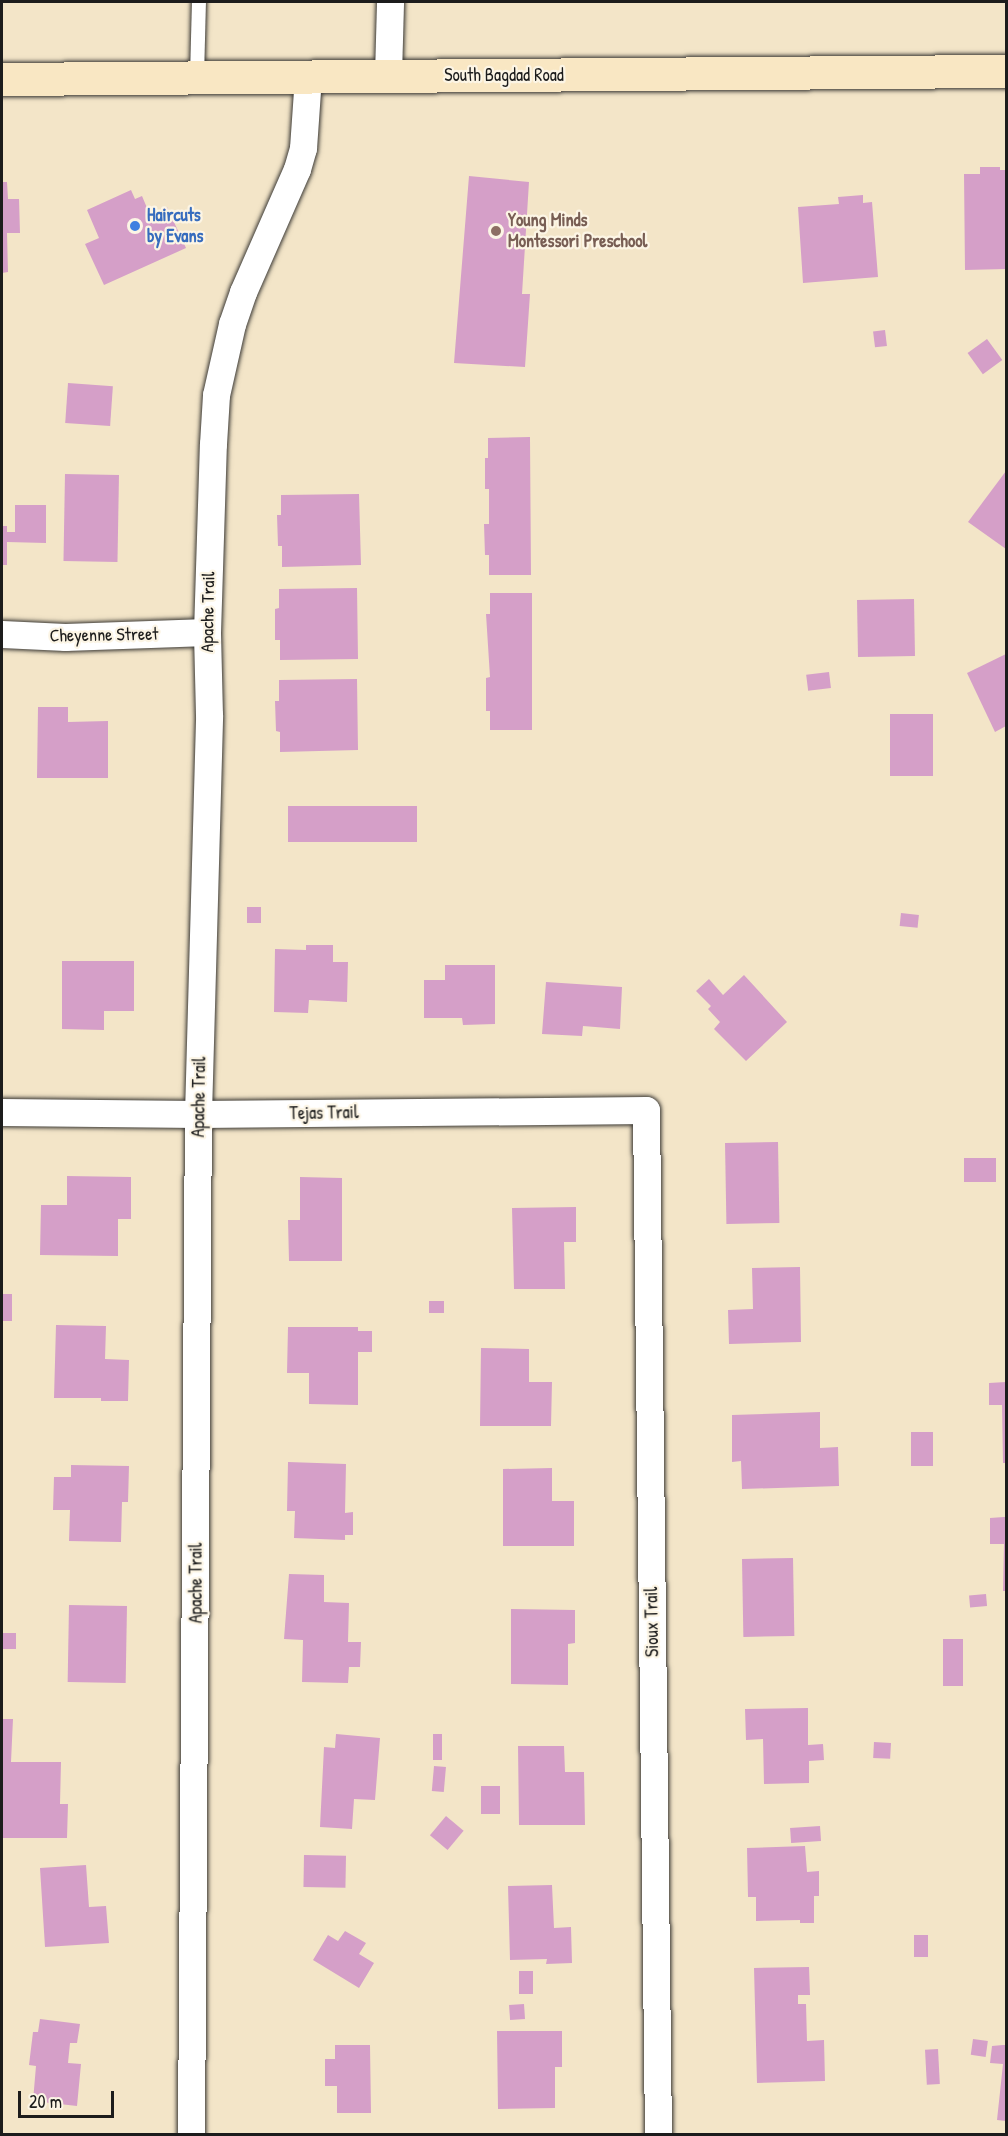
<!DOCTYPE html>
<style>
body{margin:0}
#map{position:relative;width:1008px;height:2136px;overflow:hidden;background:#f3e5c8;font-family:"Patrick Hand",sans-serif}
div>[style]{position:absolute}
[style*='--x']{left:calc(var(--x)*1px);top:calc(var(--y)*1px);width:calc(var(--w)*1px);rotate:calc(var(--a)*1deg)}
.building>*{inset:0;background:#d59fc8;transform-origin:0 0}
.roads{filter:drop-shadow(0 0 2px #3c3a36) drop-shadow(0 0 2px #3c3a36)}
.service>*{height:14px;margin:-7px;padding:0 7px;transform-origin:7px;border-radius:7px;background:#fff}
.minor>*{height:27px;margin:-13.5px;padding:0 13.5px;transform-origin:13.5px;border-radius:13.5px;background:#fff}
.secondary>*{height:33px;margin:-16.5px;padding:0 16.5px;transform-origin:16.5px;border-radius:16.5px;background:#f9e7c3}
.dots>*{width:16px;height:16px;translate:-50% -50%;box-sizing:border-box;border:3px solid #fcf5e5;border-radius:50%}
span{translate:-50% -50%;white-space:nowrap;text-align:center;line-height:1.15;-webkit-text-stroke:4.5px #fcf5e5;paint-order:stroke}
.street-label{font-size:18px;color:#1c1c1c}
.shop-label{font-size:18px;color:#366cbe;font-weight:700}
.left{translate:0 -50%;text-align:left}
.education-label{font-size:18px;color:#785e54;font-weight:700}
.frame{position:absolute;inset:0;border:3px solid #1c1c1c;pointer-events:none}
.scale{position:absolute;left:18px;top:2091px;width:96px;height:27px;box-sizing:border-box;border:3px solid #1c1c1c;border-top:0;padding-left:8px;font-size:18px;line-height:21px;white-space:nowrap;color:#1c1c1c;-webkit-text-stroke:4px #fcf5e5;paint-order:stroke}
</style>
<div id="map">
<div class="building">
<i style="clip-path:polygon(980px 167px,1000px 167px,1000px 170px,1006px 170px,1006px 269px,965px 270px,964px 174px,980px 174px)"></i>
<i style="clip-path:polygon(469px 176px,529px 182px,522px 294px,530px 294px,525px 367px,454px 363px)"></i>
<i style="clip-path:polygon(2px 182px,7px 182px,8px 199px,19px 199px,20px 233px,7px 233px,8px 272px,2px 273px)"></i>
<i style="clip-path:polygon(131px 190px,135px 199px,142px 196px,150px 215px,167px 207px,186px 248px,104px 285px,85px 244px,99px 238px,87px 210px)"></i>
<i style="clip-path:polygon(863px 195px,863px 203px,872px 202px,878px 277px,803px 283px,798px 207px,839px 204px,838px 197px)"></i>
<i style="left:885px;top:330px;width:16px;height:12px;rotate:83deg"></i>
<i style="left:987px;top:339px;width:26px;height:24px;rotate:54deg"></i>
<i style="left:68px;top:383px;width:45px;height:40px;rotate:4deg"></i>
<i style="clip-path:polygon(530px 437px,531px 575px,489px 575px,489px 555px,485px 555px,484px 524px,489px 524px,489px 489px,485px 489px,485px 458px,488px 458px,488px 438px)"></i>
<i style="clip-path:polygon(1006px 471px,1006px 549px,968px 522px)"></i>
<i style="left:65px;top:474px;width:54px;height:87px;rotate:1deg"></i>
<i style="clip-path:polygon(359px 494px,361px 565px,282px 567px,282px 546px,278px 546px,277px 515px,281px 515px,281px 495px)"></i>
<i style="clip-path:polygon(15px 505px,46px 505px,46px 543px,7px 542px,7px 565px,2px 565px,2px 526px,7px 526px,7px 532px,15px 532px)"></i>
<i style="clip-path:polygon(357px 588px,358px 659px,280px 660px,280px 640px,275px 640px,275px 609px,279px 608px,279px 589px)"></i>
<i style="clip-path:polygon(490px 593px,532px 593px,532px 730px,490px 730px,490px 711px,486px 711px,486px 678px,490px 677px,486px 614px,490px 614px)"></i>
<i style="left:914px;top:599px;width:57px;height:57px;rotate:89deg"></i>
<i style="clip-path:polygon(1006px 654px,1006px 726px,995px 732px,967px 673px)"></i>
<i style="left:829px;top:672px;width:16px;height:23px;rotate:83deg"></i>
<i style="clip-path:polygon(357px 679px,358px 750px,280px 752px,280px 732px,276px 731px,275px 701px,279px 701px,279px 680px)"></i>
<i style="clip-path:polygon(38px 707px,68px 707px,68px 722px,108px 721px,108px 778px,37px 778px)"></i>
<i style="left:890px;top:714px;width:43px;height:62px"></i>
<i style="left:288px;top:806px;width:129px;height:36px"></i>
<i style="left:247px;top:907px;width:14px;height:16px"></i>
<i style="left:901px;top:913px;width:18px;height:13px;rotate:6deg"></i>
<i style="clip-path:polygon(306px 945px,333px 945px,333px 962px,348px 962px,347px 1002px,309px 1000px,308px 1013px,274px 1012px,275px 949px,306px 950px)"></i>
<i style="clip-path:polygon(62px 961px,134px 961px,134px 1011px,104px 1011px,104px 1030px,62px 1029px)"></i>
<i style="clip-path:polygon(445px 965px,495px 965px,495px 1024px,463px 1025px,462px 1018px,424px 1018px,424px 980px,445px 980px)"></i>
<i style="clip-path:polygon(744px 975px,787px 1022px,746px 1061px,714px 1029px,720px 1022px,708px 1009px,711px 1006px,696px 991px,709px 979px,723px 995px)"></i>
<i style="clip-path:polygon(546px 982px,622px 987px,620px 1029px,583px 1026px,582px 1036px,542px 1034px)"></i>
<i style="left:778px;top:1142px;width:81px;height:53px;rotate:89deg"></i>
<i style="left:964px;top:1158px;width:32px;height:24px"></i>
<i style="clip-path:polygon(67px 1176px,131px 1177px,131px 1219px,118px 1219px,118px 1256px,40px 1255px,41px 1205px,67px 1205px)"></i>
<i style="clip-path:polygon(300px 1177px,342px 1178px,342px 1261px,289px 1261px,288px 1220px,300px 1220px)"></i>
<i style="clip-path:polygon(576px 1207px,576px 1242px,564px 1242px,565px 1289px,514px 1289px,512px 1208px)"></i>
<i style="clip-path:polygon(800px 1267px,801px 1342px,729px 1344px,728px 1310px,753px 1309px,752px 1268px)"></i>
<i style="left:2px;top:1294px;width:10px;height:27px"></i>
<i style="left:429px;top:1301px;width:15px;height:12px"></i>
<i style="clip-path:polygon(56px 1325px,106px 1326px,105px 1359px,129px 1360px,128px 1401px,101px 1401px,101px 1398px,54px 1398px)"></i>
<i style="clip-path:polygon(288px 1327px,358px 1327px,358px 1331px,372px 1331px,372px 1352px,358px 1352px,358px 1405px,309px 1404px,309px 1373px,287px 1373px)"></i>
<i style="clip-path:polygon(481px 1348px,529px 1349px,529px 1382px,552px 1382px,551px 1426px,480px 1426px)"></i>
<i style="clip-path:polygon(1006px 1382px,1006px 1463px,1003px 1463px,1002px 1405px,989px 1405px,989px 1383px)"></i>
<i style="clip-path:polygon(820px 1412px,820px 1448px,838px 1447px,839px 1486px,742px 1489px,741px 1461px,732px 1462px,732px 1415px)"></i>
<i style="left:911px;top:1432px;width:22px;height:34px"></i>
<i style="clip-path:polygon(288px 1462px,346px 1464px,345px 1513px,353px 1512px,353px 1535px,345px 1535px,345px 1540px,294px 1538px,295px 1511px,287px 1511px)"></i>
<i style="clip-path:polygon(71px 1465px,129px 1466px,128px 1502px,122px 1502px,121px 1542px,69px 1541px,70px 1510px,53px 1510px,54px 1477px,71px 1477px)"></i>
<i style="clip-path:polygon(552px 1468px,552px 1501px,574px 1501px,574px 1546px,503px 1546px,503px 1469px)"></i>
<i style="clip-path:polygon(1004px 1517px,1006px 1517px,1006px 1591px,1003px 1591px,1004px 1544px,990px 1544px,990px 1518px)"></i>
<i style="left:793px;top:1558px;width:78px;height:51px;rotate:89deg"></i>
<i style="clip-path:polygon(289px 1574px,324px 1575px,324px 1602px,349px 1603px,348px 1642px,361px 1642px,360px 1667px,349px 1667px,348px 1683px,302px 1682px,303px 1640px,284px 1639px)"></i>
<i style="left:986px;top:1594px;width:12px;height:17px;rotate:85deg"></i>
<i style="left:69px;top:1605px;width:58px;height:77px;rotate:1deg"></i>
<i style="clip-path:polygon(511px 1609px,575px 1610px,575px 1643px,568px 1644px,568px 1685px,511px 1684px)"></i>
<i style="left:2px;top:1633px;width:14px;height:16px"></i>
<i style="left:943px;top:1639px;width:20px;height:47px"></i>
<i style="clip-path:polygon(808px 1708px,808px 1745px,823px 1744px,824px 1760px,809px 1761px,809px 1783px,764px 1784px,763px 1739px,746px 1740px,745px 1709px)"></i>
<i style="clip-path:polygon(2px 1719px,13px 1719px,11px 1762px,61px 1762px,60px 1804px,68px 1804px,67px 1838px,2px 1838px)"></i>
<i style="clip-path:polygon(336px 1734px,380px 1738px,375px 1800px,354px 1799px,352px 1829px,320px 1827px,324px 1747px,335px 1748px)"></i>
<i style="left:433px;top:1734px;width:9px;height:26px"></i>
<i style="left:874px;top:1742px;width:17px;height:16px;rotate:3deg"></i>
<i style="clip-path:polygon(518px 1746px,564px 1746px,565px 1772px,584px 1772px,585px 1825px,519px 1825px)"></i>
<i style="left:434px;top:1766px;width:12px;height:25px;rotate:5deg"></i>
<i style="left:481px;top:1786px;width:19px;height:28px"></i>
<i style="left:446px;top:1816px;width:23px;height:25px;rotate:40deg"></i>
<i style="left:820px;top:1826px;width:15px;height:30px;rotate:86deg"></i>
<i style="clip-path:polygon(805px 1846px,807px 1872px,819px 1871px,819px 1896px,814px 1896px,814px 1923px,800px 1923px,800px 1920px,756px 1921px,756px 1897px,748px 1897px,747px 1848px)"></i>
<i style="left:304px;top:1855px;width:42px;height:32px;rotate:1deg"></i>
<i style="clip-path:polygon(86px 1865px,89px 1907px,106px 1906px,109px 1943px,45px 1947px,40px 1868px)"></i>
<i style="clip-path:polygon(552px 1885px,554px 1928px,571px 1927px,572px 1963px,546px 1964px,547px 1959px,510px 1960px,508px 1886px)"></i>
<i style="clip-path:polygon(345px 1931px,366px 1943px,359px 1954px,374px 1963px,359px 1988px,313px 1960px,328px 1935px,338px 1941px)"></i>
<i style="left:914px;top:1935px;width:14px;height:22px"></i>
<i style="clip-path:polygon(809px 1967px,810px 1995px,798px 1995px,798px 2004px,806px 2004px,807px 2041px,824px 2040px,825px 2081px,757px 2083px,754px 1968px)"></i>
<i style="left:519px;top:1971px;width:14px;height:23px"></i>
<i style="left:524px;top:2004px;width:15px;height:15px;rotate:86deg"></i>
<i style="clip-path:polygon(40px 2019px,80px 2024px,77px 2043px,70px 2043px,68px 2063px,81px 2064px,77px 2106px,33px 2101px,36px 2066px,29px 2065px,33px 2032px,38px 2032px)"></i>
<i style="clip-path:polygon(497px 2031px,562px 2031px,562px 2067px,555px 2067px,555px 2108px,498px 2109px)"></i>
<i style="left:973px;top:2039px;width:15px;height:16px;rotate:8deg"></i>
<i style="clip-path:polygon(335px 2045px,370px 2045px,371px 2113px,337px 2113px,337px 2086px,325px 2086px,325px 2059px,335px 2059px)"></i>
<i style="clip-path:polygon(1003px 2045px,1006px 2045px,1006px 2121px,997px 2120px,1003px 2064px,990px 2063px,992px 2046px)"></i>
<i style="left:938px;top:2049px;width:35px;height:13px;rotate:87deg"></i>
</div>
<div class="roads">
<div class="service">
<i style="--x:197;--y:77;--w:75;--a:-88.5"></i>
</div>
<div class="minor">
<i style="--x:388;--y:75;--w:73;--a:-88.4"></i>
<i style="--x:2;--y:634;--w:63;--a:2.7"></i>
<i style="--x:65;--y:637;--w:142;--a:-2"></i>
<i style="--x:2;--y:1112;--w:196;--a:0.6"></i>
<i style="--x:198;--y:1114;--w:448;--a:-0.5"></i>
<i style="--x:646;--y:1110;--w:1024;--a:89.33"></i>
<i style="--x:191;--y:2134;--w:1020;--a:-89.61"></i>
<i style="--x:198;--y:1114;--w:399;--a:-88.4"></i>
<i style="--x:209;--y:715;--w:83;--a:-91.4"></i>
<i style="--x:207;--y:632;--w:188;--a:-88.2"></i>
<i style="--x:213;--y:444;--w:49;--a:-86.5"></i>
<i style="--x:216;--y:395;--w:73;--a:-77.3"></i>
<i style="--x:232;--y:324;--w:34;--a:-71"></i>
<i style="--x:243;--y:292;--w:134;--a:-66.3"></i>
<i style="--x:297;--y:169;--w:22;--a:-74"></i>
<i style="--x:303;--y:148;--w:71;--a:-86"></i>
</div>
<div class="secondary">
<i style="--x:2;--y:79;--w:1004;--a:-0.46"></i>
</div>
</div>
<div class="dots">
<i style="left:135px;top:226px;background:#3f7fe0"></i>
<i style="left:496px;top:231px;background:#8d6e63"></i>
</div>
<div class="street-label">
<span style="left:504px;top:75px">South Bagdad Road</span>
<span style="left:208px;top:612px;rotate:-89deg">Apache Trail</span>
<span style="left:104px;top:635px;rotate:-1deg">Cheyenne Street</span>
<span style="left:199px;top:1097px;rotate:-89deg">Apache Trail</span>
<span style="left:324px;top:1113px;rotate:-1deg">Tejas Trail</span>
<span style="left:196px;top:1583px;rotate:-90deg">Apache Trail</span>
<span style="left:652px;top:1622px;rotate:-91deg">Sioux Trail</span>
</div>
<div class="shop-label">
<span class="left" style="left:147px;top:226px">Haircuts<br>by Evans</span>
</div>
<div class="education-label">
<span class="left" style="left:508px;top:231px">Young Minds<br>Montessori Preschool</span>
</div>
<div class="frame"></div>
<div class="scale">20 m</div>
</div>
